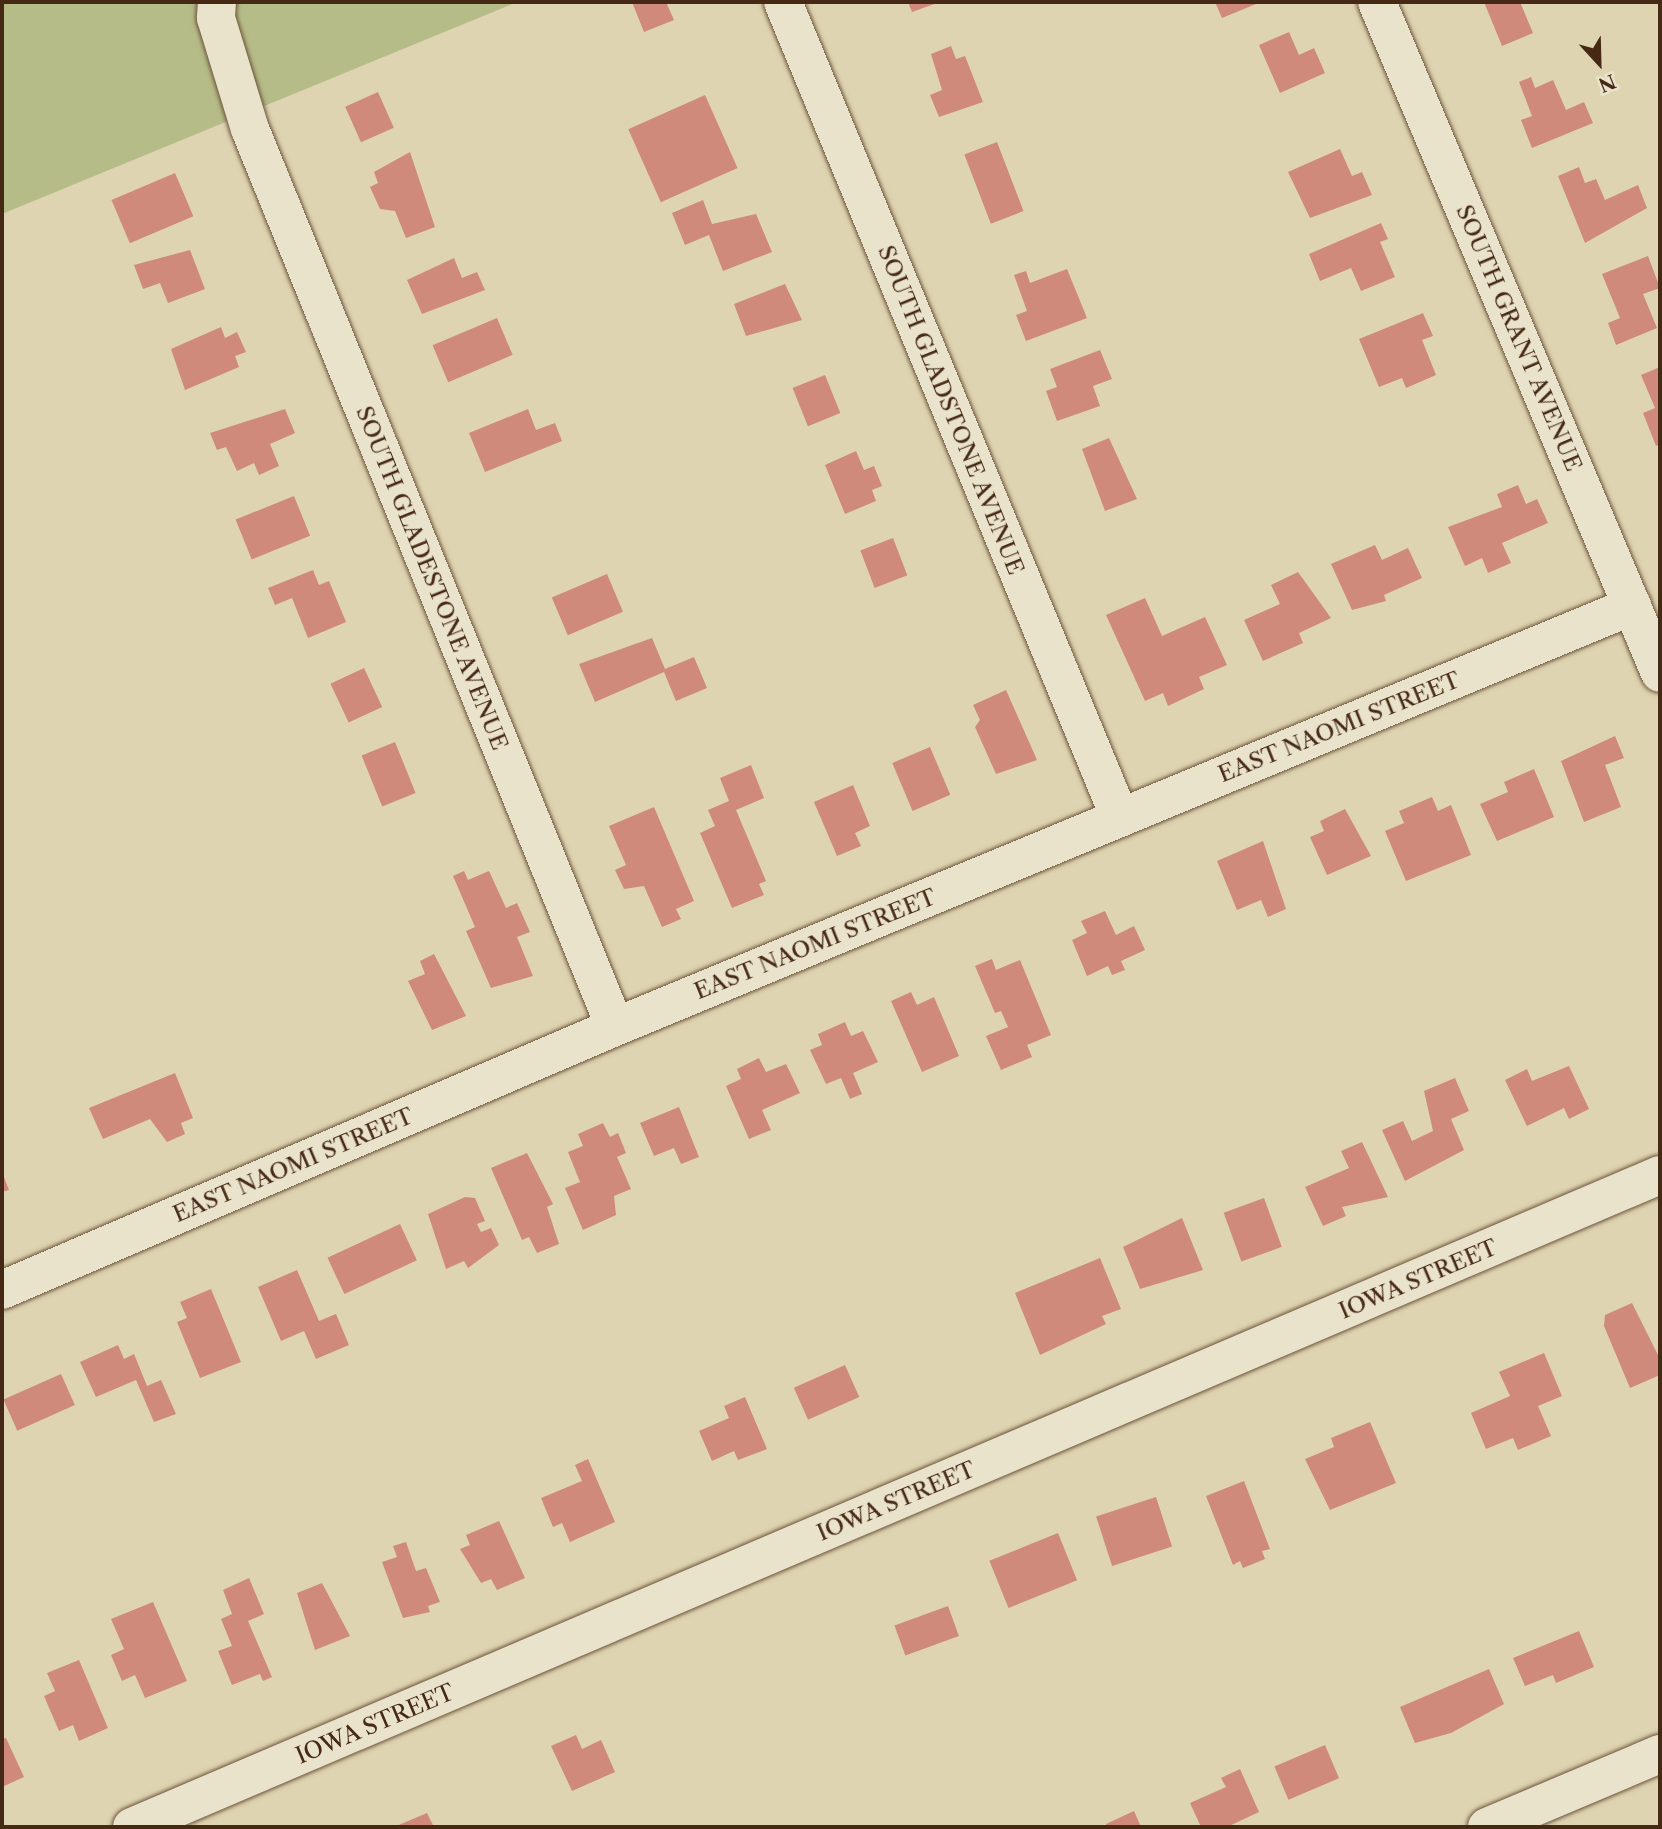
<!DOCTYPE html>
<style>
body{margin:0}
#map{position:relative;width:1662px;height:1829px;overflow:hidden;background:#dfd4b1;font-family:"Libre Caslon Text",serif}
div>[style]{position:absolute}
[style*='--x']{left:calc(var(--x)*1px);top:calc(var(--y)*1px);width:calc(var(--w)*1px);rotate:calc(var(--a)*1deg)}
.green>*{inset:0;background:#b6bc88}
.building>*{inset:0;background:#cf8a7b;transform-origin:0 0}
.roads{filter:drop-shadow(0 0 2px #6c543c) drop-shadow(0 0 2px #6c543c)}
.minor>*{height:38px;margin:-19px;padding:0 19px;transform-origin:19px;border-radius:19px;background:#eae3cc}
span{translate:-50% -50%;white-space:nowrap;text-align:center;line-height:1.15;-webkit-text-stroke:7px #eae3cc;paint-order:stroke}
.street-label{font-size:23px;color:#462915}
.frame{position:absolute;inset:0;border:4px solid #462915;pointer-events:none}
.north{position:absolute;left:1564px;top:28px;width:70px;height:70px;-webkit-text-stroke:5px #eae3cc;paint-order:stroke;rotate:158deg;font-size:19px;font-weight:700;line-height:28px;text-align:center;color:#462915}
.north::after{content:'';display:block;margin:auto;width:24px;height:32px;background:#462915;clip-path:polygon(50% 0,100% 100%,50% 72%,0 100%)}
</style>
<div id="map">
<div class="green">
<i style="clip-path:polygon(2px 2px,517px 2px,2px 214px)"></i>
</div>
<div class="building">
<i style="clip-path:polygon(632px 2px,666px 2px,674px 20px,644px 32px)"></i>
<i style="clip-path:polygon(908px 2px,940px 2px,912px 12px)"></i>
<i style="clip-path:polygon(1215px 2px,1261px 2px,1222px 18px)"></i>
<i style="clip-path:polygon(1484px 2px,1520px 2px,1533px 33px,1502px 46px)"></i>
<i style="clip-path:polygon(1289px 32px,1299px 55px,1314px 48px,1325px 73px,1280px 93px,1259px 45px)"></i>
<i style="clip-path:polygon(951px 46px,956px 59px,965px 56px,983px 102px,939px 117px,930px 95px,942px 90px,931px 54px)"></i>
<i style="clip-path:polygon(1531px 77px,1535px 88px,1553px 80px,1566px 110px,1584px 102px,1593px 123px,1532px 148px,1521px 120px,1532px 116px,1519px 82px)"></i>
<i style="left:378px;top:92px;width:39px;height:36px;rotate:66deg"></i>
<i style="left:705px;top:95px;width:80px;height:84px;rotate:66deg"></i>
<i style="left:997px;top:142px;width:74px;height:35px;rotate:69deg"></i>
<i style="clip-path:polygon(1340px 149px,1352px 176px,1362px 172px,1372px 195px,1310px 218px,1288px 172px)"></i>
<i style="clip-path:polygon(410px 152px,435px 227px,406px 238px,395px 211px,380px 209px,370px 187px,378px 183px,374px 172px)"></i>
<i style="clip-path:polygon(1579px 167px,1585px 183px,1596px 179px,1605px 200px,1638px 185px,1647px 208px,1585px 243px,1558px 176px)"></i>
<i style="left:175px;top:173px;width:47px;height:69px;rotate:67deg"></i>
<i style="clip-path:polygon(703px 200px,712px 224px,756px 214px,772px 252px,723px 271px,709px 235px,685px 245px,672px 213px)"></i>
<i style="clip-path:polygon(1381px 223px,1388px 239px,1380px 242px,1395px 277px,1361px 291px,1351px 268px,1320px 281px,1309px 254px)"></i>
<i style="clip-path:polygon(190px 250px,205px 289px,168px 303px,160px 283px,143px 289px,134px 265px)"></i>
<i style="clip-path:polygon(1648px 256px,1660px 288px,1643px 294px,1657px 328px,1616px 345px,1608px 323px,1620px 318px,1602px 274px)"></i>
<i style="clip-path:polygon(454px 258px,462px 278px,477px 272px,485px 290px,422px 314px,407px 280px)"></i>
<i style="clip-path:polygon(1067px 269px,1087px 318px,1026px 341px,1016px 315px,1027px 311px,1014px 275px,1026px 271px,1030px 283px)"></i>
<i style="clip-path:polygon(785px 284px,802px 320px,746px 336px,734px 304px)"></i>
<i style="clip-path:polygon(1423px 313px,1433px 336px,1422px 340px,1436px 375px,1406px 388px,1402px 378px,1379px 387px,1359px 339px)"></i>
<i style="left:497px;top:318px;width:40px;height:70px;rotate:67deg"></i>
<i style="clip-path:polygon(221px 327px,225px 338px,237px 332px,246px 352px,235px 356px,239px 367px,185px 390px,171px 349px)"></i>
<i style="clip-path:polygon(1100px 350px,1112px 379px,1093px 386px,1100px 406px,1057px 421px,1046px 391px,1057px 387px,1050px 369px)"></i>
<i style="clip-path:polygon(1660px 367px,1660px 444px,1656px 446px,1643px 413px,1655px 408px,1641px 375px)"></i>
<i style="left:825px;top:375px;width:41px;height:35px;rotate:68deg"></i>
<i style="clip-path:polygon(285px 409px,295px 433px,270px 444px,279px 466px,259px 475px,254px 463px,237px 471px,226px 447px,217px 450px,210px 433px)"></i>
<i style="clip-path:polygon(528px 409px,536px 430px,555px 423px,562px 441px,485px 472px,469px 433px)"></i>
<i style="clip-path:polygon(1109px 438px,1137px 499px,1105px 511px,1082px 449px)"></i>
<i style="clip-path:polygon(856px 451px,864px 470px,874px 466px,882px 486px,872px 490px,876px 501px,845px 514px,825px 465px)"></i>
<i style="clip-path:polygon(1518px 485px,1526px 504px,1537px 499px,1548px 523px,1502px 543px,1511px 563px,1488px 573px,1482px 558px,1465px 566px,1448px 527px,1502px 507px,1497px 494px)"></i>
<i style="left:294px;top:496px;width:43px;height:63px;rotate:68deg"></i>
<i style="left:893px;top:538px;width:40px;height:35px;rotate:69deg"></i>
<i style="clip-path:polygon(1375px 545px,1382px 560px,1408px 548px,1422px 578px,1384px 595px,1386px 601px,1352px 610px,1331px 564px)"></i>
<i style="clip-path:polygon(313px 570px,319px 585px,329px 581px,346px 622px,308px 638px,292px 598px,275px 605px,268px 588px)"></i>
<i style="clip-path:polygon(1298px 572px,1331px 618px,1299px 633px,1303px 643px,1263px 661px,1244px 620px,1280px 604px,1271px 585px)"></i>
<i style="left:607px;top:574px;width:41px;height:60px;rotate:67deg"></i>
<i style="clip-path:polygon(1145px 598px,1162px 636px,1205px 617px,1227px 665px,1199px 677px,1204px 689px,1168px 706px,1163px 693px,1145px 701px,1106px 615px)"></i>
<i style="clip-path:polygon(652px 638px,665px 669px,694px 657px,707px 688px,676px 701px,664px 672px,595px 702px,579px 664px)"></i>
<i style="left:364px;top:668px;width:43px;height:37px;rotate:65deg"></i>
<i style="clip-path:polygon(1006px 690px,1037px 760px,996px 774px,975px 727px,980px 720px,973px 705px)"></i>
<i style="clip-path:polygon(1615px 736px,1624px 758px,1605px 765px,1621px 807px,1584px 822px,1561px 761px)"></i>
<i style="left:395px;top:742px;width:55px;height:36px;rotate:68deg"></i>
<i style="left:930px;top:747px;width:52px;height:41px;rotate:67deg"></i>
<i style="clip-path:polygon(751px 765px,764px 798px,736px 810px,766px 881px,759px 884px,764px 895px,732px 908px,700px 833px,715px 826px,708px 810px,729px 801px,720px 778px)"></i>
<i style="clip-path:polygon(1534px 769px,1554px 817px,1497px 841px,1480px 804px,1508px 792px,1504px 782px)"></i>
<i style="clip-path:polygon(853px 785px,870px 826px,855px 833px,861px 846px,837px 856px,814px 802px)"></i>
<i style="clip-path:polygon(1432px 797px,1438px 811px,1451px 805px,1471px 855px,1406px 881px,1385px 831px,1404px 823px,1399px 811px)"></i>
<i style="clip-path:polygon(654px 807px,694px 901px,676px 909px,681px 919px,662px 927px,644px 886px,624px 889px,615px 870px,626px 865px,609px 826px)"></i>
<i style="clip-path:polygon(1345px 809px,1371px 856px,1327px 875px,1310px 837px,1324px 831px,1320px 821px)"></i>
<i style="clip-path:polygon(1263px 841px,1286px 909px,1268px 917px,1261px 900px,1237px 910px,1217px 861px)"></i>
<i style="clip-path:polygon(464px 871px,468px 880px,489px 871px,506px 908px,517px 903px,530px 932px,517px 937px,533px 976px,491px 988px,466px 931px,475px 927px,453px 876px)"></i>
<i style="clip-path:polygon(1105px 911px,1116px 935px,1134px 926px,1145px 950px,1121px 961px,1125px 970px,1112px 975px,1108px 966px,1087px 976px,1072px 940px,1087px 933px,1081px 921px)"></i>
<i style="clip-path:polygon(434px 954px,466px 1016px,432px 1030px,408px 981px,425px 974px,420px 961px)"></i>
<i style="clip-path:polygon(992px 959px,996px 970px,1020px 960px,1051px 1035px,1027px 1045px,1032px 1057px,1001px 1070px,986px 1036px,1008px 1027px,1001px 1011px,995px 1013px,975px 966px)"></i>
<i style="clip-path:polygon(911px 992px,917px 1005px,934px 997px,959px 1056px,922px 1072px,891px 1001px)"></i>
<i style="clip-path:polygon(845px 1022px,851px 1036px,863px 1031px,878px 1062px,853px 1073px,862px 1094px,850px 1099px,841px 1078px,826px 1084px,810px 1050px,822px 1045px,818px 1034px)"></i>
<i style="clip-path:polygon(759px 1058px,766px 1072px,786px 1064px,800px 1093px,762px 1110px,771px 1130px,749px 1139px,726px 1086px,741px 1079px,737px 1069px)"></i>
<i style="clip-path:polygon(1569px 1066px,1589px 1109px,1569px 1119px,1564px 1108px,1527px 1126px,1505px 1080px,1527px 1069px,1532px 1081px)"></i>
<i style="clip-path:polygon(175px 1073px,193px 1118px,181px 1123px,185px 1134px,167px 1142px,150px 1119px,103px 1139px,89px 1108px)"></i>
<i style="clip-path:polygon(1455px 1078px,1469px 1111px,1451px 1119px,1464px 1150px,1405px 1181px,1382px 1130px,1403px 1121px,1412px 1141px,1433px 1131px,1424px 1091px)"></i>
<i style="clip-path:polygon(679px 1107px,699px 1157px,681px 1164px,674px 1148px,654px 1156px,640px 1123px)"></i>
<i style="clip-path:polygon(603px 1123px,610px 1137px,618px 1133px,626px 1153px,617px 1157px,631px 1189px,614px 1196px,616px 1215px,583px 1230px,565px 1188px,580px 1182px,568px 1152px,583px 1146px,578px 1134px)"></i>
<i style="clip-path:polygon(1362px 1142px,1388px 1197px,1342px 1207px,1346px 1216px,1323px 1226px,1305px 1187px,1349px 1168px,1341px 1151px)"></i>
<i style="clip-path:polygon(527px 1153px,553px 1204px,547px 1207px,559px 1244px,537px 1253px,529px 1237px,522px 1240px,491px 1168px)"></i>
<i style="clip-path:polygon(2px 1172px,9px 1190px,2px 1192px)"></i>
<i style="clip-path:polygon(465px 1197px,475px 1198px,485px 1221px,477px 1224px,481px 1232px,491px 1228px,499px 1245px,468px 1268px,464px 1261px,446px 1269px,428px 1214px)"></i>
<i style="left:1264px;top:1198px;width:52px;height:43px;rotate:70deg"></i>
<i style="clip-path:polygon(1182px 1218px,1203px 1270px,1140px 1289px,1123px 1247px)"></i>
<i style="left:400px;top:1224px;width:40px;height:80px;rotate:65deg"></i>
<i style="clip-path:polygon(1100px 1258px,1121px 1309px,1102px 1316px,1106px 1324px,1040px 1355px,1015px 1293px)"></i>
<i style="clip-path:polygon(297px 1270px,319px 1321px,336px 1314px,349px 1345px,316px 1359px,304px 1331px,281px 1341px,258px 1287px)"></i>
<i style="clip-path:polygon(211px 1289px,241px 1362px,200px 1378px,177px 1322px,187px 1318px,180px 1302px)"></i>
<i style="clip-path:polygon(1632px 1303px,1660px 1359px,1660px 1375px,1630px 1388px,1604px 1326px,1605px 1315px)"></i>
<i style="clip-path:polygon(118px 1345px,124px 1359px,134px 1354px,147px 1386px,161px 1380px,176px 1414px,154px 1422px,136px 1380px,96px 1397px,80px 1362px)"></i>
<i style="clip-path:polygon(1544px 1353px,1562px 1396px,1538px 1406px,1551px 1436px,1518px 1450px,1513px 1438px,1486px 1449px,1471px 1413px,1510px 1396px,1499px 1372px)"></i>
<i style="left:845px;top:1365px;width:35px;height:56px;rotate:66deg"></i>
<i style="left:61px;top:1374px;width:34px;height:63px;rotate:66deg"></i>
<i style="clip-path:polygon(745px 1397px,767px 1449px,738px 1460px,734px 1451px,712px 1461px,699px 1431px,729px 1418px,724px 1406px)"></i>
<i style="clip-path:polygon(1370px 1422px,1396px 1483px,1330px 1510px,1305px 1459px,1334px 1447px,1331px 1438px)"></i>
<i style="clip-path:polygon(588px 1459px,615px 1522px,570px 1542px,562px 1523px,553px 1527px,541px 1498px,582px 1481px,575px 1465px)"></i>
<i style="clip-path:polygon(1244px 1481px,1270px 1549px,1262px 1551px,1265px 1559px,1243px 1568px,1240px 1561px,1233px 1565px,1206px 1496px)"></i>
<i style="left:1156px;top:1497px;width:52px;height:63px;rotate:72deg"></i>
<i style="clip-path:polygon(499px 1521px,525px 1578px,497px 1590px,491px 1579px,481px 1583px,460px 1549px,470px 1545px,466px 1535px)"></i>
<i style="left:1058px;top:1533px;width:51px;height:74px;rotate:68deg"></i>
<i style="clip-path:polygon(406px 1542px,416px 1571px,426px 1568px,440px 1602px,428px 1606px,430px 1612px,403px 1618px,382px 1562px,397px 1557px,393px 1546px)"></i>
<i style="clip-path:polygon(249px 1578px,264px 1614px,248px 1621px,272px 1677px,263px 1681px,260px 1674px,232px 1685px,218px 1651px,232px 1646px,221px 1619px,232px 1614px,223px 1590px)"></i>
<i style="clip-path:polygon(322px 1583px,350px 1636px,315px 1650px,297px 1593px)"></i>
<i style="clip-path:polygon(153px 1602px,187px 1681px,145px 1698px,135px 1675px,122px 1681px,111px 1655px,124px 1649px,111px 1619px)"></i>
<i style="left:948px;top:1606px;width:32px;height:57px;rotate:70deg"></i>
<i style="clip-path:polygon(1579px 1631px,1594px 1667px,1556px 1683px,1553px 1675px,1525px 1686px,1513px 1658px)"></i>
<i style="clip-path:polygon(79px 1660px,108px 1728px,79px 1741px,73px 1725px,59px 1731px,44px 1696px,55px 1691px,47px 1673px)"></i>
<i style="clip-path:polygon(1489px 1669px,1504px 1704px,1451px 1733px,1415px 1743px,1400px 1707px)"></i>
<i style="clip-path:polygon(576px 1735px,582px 1749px,601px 1740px,615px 1772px,572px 1791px,551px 1746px)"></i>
<i style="clip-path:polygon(6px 1738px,24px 1777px,2px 1787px,2px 1739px)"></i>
<i style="left:1325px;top:1745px;width:36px;height:55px;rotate:67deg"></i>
<i style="clip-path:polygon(1240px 1769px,1259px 1812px,1227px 1827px,1201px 1827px,1190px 1803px,1226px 1787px,1221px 1778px)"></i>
<i style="clip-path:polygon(1134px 1811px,1141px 1827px,1107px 1827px,1106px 1824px)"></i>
<i style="clip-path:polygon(427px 1813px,434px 1827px,394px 1827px)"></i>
</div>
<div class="roads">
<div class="minor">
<i style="--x:217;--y:2;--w:16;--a:94"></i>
<i style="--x:216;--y:18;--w:116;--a:73"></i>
<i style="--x:250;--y:129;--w:969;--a:67.88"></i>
<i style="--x:783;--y:2;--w:883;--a:67.56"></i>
<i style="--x:1377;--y:2;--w:728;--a:67.13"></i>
<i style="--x:2;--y:1290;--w:667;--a:-23.22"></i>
<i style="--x:615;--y:1027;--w:1101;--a:-22.49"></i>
<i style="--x:132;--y:1827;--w:1661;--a:-23.11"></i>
<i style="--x:1487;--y:1827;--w:188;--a:-22.9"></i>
</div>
</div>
<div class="street-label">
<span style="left:1519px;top:338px;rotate:67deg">SOUTH GRANT AVENUE</span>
<span style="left:951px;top:410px;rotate:68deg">SOUTH GLADSTONE AVENUE</span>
<span style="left:432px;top:578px;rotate:68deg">SOUTH GLADESTONE AVENUE</span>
<span style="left:1339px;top:727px;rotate:-22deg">EAST NAOMI STREET</span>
<span style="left:815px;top:944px;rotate:-22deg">EAST NAOMI STREET</span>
<span style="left:293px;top:1165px;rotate:-23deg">EAST NAOMI STREET</span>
<span style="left:1418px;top:1279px;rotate:-23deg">IOWA STREET</span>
<span style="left:896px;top:1501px;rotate:-23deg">IOWA STREET</span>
<span style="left:375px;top:1724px;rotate:-23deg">IOWA STREET</span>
</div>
<div class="frame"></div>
<div class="north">N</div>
</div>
